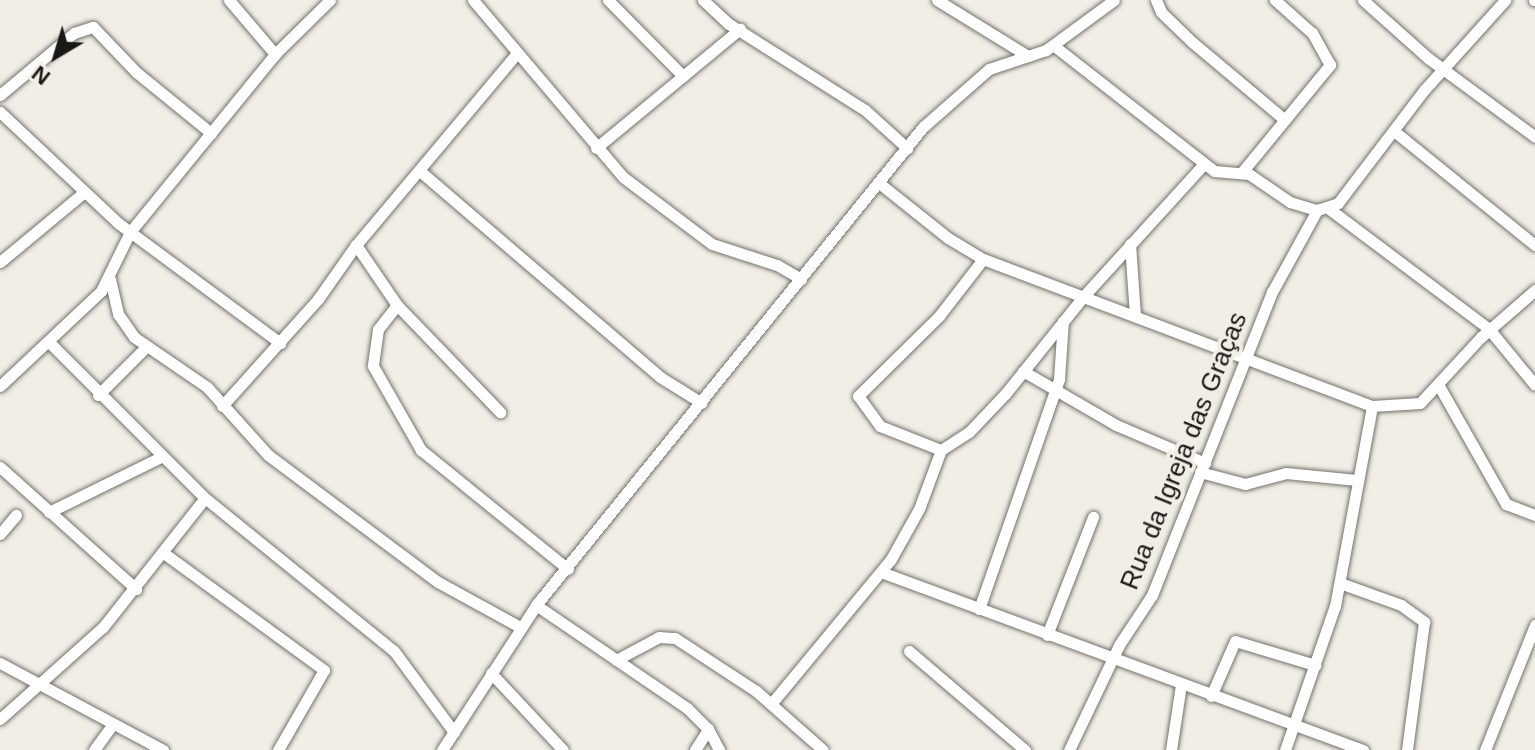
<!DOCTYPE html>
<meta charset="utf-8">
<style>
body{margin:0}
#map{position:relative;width:1535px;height:750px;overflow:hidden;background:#f0eee5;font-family:Arial,sans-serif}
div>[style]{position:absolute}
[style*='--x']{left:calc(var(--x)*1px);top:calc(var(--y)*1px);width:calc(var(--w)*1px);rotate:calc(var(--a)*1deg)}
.roads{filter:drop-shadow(0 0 2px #73726b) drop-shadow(0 0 2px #73726b)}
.street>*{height:11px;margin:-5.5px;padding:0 5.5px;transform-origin:5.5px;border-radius:5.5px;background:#fff}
span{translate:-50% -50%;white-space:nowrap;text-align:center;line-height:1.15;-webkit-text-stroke:8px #f0eee5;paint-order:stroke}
.street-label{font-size:26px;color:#1a1917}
.north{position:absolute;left:16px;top:16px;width:80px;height:80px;-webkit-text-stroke:6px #f0eee5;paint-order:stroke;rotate:218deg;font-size:22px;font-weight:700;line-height:32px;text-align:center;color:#1a1917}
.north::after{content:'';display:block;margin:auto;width:28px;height:36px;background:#1a1917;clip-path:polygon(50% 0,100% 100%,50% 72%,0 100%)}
</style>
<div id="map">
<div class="roads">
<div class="street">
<i style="--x:229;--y:0;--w:71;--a:49.6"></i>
<i style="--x:473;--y:0;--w:232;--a:49.7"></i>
<i style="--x:623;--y:177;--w:111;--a:37"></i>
<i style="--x:712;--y:244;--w:68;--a:17.9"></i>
<i style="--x:777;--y:265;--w:28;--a:30"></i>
<i style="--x:608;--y:0;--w:107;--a:45.4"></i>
<i style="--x:703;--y:0;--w:35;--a:43"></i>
<i style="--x:729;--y:24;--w:161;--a:32.3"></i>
<i style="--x:865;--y:110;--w:57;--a:42.1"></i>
<i style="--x:937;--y:0;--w:107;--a:31.6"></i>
<i style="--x:1156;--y:0;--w:13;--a:67"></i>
<i style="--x:1161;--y:12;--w:43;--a:44.1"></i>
<i style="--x:1192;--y:42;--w:121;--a:40"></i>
<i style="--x:1363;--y:0;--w:87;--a:41.7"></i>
<i style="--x:1428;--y:58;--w:133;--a:36.4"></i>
<i style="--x:1534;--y:0;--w:1;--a:0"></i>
<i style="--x:1053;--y:45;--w:204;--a:38"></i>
<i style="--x:1214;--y:171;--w:35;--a:5"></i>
<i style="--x:1249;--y:174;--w:50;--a:34.3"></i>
<i style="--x:1290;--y:202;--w:28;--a:17"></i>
<i style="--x:1317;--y:210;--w:22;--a:-18"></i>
<i style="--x:1338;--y:203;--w:143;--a:-52.7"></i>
<i style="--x:1425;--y:89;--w:120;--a:-48"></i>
<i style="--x:0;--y:95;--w:97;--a:-40"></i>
<i style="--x:74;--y:33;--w:20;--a:-18"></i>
<i style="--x:93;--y:27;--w:62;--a:46.3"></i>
<i style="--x:136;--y:72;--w:97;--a:39.1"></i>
<i style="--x:0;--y:112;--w:162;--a:43.2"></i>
<i style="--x:118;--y:223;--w:202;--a:36.5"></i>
<i style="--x:1394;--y:131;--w:181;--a:39"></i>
<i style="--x:596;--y:148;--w:187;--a:-39.6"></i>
<i style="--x:421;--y:172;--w:315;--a:40.6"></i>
<i style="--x:660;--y:377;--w:49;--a:31.8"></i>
<i style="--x:1242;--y:172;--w:139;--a:-50.6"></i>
<i style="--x:1330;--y:65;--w:37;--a:-119"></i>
<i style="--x:1312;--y:33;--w:50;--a:-138.3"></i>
<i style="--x:879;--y:183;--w:88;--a:38.6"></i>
<i style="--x:948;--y:238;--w:41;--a:31"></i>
<i style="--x:983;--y:259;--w:416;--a:20.7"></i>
<i style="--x:1372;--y:406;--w:48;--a:-3.6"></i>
<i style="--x:1420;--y:403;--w:90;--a:-47.3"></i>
<i style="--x:1481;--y:337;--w:72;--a:-41"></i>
<i style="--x:1328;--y:208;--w:201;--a:36.9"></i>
<i style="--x:1489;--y:329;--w:72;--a:50.6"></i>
<i style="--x:1130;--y:244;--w:71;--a:86"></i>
<i style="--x:356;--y:245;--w:73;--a:55.7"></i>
<i style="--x:397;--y:305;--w:149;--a:46.1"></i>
<i style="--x:0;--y:262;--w:108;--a:-39.7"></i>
<i style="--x:110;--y:279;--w:36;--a:77"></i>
<i style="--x:118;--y:314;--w:28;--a:55"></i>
<i style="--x:134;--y:337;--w:88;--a:34.4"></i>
<i style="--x:207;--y:387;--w:91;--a:48.1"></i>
<i style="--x:268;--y:455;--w:212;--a:36.8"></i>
<i style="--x:438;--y:582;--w:94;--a:28.8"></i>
<i style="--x:397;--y:305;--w:31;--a:128"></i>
<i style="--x:378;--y:329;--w:37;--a:98"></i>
<i style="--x:373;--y:366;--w:97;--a:60.3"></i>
<i style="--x:421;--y:450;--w:189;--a:39"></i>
<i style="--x:49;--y:342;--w:221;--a:45"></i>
<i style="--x:205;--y:498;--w:243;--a:39"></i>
<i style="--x:394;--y:651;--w:101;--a:53.5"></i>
<i style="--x:1023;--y:371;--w:108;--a:30.1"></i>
<i style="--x:1116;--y:425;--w:97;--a:23.1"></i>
<i style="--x:0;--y:386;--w:139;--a:-43.2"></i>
<i style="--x:101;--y:291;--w:66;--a:-63.8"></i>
<i style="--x:130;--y:232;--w:230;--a:-50.8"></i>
<i style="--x:275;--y:54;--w:77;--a:-44.5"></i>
<i style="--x:1439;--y:386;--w:136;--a:60.4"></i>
<i style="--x:1506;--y:504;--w:31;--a:21"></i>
<i style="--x:98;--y:395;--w:68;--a:-45"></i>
<i style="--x:222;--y:406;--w:144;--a:-48.1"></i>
<i style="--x:318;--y:299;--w:66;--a:-54.9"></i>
<i style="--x:356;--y:245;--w:251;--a:-50"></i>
<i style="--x:941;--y:450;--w:66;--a:-158.5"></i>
<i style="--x:880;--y:426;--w:37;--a:-126"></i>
<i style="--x:858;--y:396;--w:114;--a:-44.6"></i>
<i style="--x:939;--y:316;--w:72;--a:-52.3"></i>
<i style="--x:0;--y:467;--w:183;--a:41.9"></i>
<i style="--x:1200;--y:472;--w:47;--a:14.9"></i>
<i style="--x:1245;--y:484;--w:42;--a:-15"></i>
<i style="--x:1286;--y:473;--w:71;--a:5.6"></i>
<i style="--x:49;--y:512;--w:125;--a:-26.2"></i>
<i style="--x:0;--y:534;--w:25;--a:-50"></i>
<i style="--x:165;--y:554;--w:197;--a:36.1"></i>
<i style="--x:324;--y:670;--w:92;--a:119.9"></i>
<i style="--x:881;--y:572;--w:514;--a:20.27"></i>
<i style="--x:1340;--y:583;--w:65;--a:19.8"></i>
<i style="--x:1401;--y:605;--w:29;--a:36"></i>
<i style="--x:1424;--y:622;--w:129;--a:97.6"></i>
<i style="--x:536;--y:605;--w:183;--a:34.3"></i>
<i style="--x:687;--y:708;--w:30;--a:45"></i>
<i style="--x:708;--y:729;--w:24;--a:62"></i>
<i style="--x:979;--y:609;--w:244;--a:-70.8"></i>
<i style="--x:1059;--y:379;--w:58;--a:-86.1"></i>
<i style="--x:1047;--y:635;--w:127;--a:-68.7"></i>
<i style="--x:909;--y:651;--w:153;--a:40.5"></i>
<i style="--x:616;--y:660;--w:49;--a:-28.1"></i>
<i style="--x:659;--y:637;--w:16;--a:4"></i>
<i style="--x:675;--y:638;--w:97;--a:33.2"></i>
<i style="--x:756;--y:691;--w:89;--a:41.4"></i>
<i style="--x:0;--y:663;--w:185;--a:28.1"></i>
<i style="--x:491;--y:673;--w:105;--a:46.9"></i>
<i style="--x:1211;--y:696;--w:60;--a:-66.4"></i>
<i style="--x:1235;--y:641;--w:84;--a:16.7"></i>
<i style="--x:771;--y:704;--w:188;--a:-50.4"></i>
<i style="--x:891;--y:559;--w:57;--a:-60.8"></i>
<i style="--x:919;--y:509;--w:63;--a:-69.6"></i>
<i style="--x:941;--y:450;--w:33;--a:-33"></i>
<i style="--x:969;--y:432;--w:54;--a:-46.5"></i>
<i style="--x:1006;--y:393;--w:122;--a:-51.3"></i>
<i style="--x:1082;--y:298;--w:181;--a:-47.7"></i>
<i style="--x:0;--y:719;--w:138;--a:-41.8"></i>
<i style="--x:103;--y:627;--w:164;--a:-51.7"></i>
<i style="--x:94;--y:750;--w:32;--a:-54"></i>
<i style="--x:442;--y:750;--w:173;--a:-57"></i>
<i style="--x:536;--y:605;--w:615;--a:-51.01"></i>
<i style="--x:923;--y:127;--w:88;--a:-41.3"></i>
<i style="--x:989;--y:69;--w:60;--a:-18.4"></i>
<i style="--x:1046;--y:50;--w:84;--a:-36.3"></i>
<i style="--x:695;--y:750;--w:25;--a:-58"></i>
<i style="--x:1069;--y:750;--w:116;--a:-64.5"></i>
<i style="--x:1119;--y:645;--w:60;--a:-56.6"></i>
<i style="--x:1152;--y:595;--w:326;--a:-68.4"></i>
<i style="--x:1272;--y:292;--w:94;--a:-61.2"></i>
<i style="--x:1171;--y:750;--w:66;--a:-81.3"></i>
<i style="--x:1285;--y:750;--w:152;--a:-70.9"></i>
<i style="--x:1335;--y:606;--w:203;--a:-79.5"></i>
<i style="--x:1485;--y:750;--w:135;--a:-68.2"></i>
</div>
</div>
<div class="street-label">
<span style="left:1184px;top:451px;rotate:-68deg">Rua da Igreja das Graças</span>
</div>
<div class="north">N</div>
</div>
